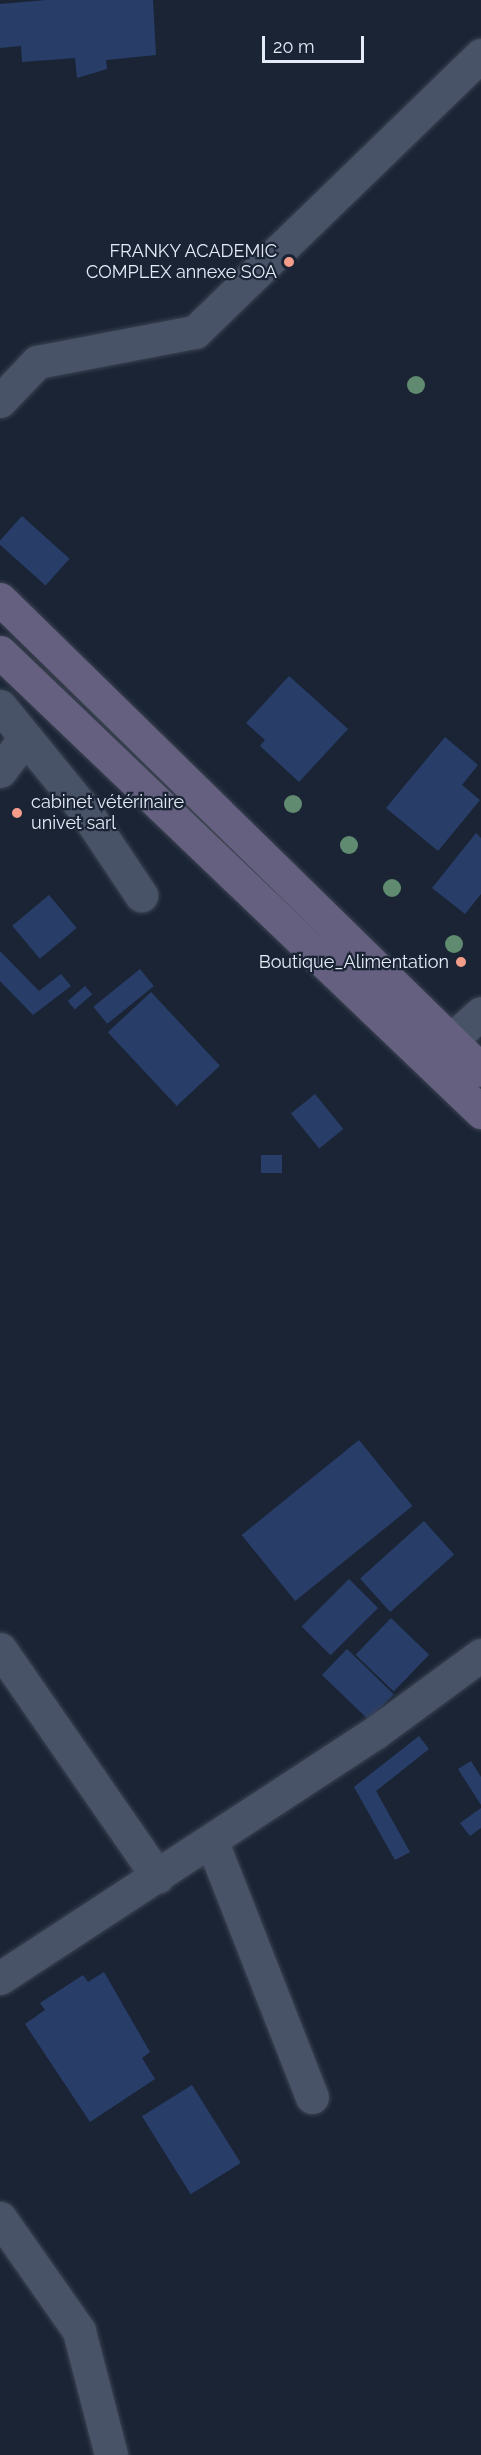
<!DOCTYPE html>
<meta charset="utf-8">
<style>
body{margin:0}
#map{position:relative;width:481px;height:2455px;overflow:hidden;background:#1a2435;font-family:Raleway,sans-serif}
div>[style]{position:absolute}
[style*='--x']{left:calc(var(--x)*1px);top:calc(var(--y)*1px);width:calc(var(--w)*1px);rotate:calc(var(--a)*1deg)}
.building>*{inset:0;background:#283e69;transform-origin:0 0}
.roads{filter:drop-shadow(0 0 2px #3b4251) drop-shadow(0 0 2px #3b4251)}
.street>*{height:33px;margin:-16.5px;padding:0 16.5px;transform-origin:16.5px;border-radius:16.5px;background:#485367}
.secondary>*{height:33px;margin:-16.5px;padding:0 16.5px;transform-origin:16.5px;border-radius:16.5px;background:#65607f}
.trees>*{width:18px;height:18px;margin:-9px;border-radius:50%;background:#618b70}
.dots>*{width:16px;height:16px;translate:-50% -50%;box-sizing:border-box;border:3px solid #1a2435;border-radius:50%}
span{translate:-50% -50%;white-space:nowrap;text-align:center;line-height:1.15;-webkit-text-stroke:4.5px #1a2435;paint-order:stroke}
.poi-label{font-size:18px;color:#e4ebf7}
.right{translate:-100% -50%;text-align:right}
.left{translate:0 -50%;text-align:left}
.scale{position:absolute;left:262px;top:36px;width:102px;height:27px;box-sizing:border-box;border:3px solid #e4ebf7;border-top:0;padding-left:8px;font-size:18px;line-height:21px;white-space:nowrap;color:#e4ebf7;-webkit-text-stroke:4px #1a2435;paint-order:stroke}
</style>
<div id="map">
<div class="building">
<i style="clip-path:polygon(46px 0,153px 0,156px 55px,106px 60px,107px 69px,77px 78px,75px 58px,22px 62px,21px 46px,0 48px,0 4px)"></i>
<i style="left:22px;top:516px;width:64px;height:36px;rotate:42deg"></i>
<i style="clip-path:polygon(289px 676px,348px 729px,299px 782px,260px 746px,265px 740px,246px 723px)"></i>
<i style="clip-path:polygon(445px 737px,478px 765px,462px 785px,480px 800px,438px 851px,386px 808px)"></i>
<i style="clip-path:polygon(476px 833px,481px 838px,481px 894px,465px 914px,432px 888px)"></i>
<i style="left:49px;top:895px;width:43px;height:48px;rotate:50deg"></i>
<i style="clip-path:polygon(0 951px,39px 991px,61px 974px,71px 986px,33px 1015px,0 981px)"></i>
<i style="left:140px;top:969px;width:22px;height:60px;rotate:51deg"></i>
<i style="left:85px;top:986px;width:11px;height:23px;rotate:49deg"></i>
<i style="left:151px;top:992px;width:101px;height:59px;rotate:47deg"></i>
<i style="left:315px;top:1094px;width:45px;height:31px;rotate:51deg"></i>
<i style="left:261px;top:1155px;width:21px;height:18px"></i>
<i style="left:359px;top:1440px;width:85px;height:151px;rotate:51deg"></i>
<i style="left:424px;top:1521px;width:45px;height:86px;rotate:48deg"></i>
<i style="left:349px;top:1579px;width:41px;height:67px;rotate:45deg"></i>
<i style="left:391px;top:1618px;width:53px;height:51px;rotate:44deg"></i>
<i style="left:347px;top:1649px;width:65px;height:36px;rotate:44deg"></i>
<i style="clip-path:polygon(419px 1736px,429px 1749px,376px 1791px,410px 1852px,395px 1860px,354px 1787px)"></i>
<i style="clip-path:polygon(471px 1761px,481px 1777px,481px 1805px,458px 1769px)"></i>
<i style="clip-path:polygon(481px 1808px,481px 1828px,470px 1836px,460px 1823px)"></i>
<i style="clip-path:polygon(104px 1972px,150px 2052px,142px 2058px,155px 2079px,90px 2122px,25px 2024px,45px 2010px,40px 2003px,83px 1975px,88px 1982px)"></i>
<i style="left:192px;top:2085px;width:92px;height:59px;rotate:58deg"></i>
</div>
<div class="roads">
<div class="street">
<i style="--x:0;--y:401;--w:54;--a:-46.5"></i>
<i style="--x:37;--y:362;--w:161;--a:-10.8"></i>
<i style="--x:195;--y:332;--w:398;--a:-44.1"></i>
<i style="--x:0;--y:706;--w:132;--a:50.9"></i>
<i style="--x:83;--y:808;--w:105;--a:56.3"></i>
<i style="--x:0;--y:771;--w:41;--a:-52.9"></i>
<i style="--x:451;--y:1040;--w:40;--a:-42"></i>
<i style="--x:0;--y:1649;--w:277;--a:55.3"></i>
<i style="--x:212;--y:1842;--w:274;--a:68.6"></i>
<i style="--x:0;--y:1978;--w:449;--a:-33.2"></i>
<i style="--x:376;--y:1732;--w:130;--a:-36.3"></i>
<i style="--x:0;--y:2218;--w:138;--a:55"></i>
<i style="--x:79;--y:2331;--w:128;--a:75.5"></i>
</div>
<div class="secondary">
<i style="--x:0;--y:599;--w:673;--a:44.4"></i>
<i style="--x:0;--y:652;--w:666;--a:43.72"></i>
</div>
</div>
<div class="trees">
<i style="left:416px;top:385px"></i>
<i style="left:293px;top:804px"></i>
<i style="left:349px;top:845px"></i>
<i style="left:392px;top:888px"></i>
<i style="left:454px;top:944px"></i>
</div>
<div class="dots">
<i style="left:289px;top:262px;background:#f49d8b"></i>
<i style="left:17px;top:813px;background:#f49d8b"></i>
<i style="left:461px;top:962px;background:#f49d8b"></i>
</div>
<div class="poi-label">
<span class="right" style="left:277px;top:262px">FRANKY ACADEMIC<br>COMPLEX annexe SOA</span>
<span class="left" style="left:31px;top:813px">cabinet vétérinaire<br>univet sarl</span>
<span class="right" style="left:449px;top:962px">Boutique_Alimentation</span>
</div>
<div class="scale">20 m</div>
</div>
